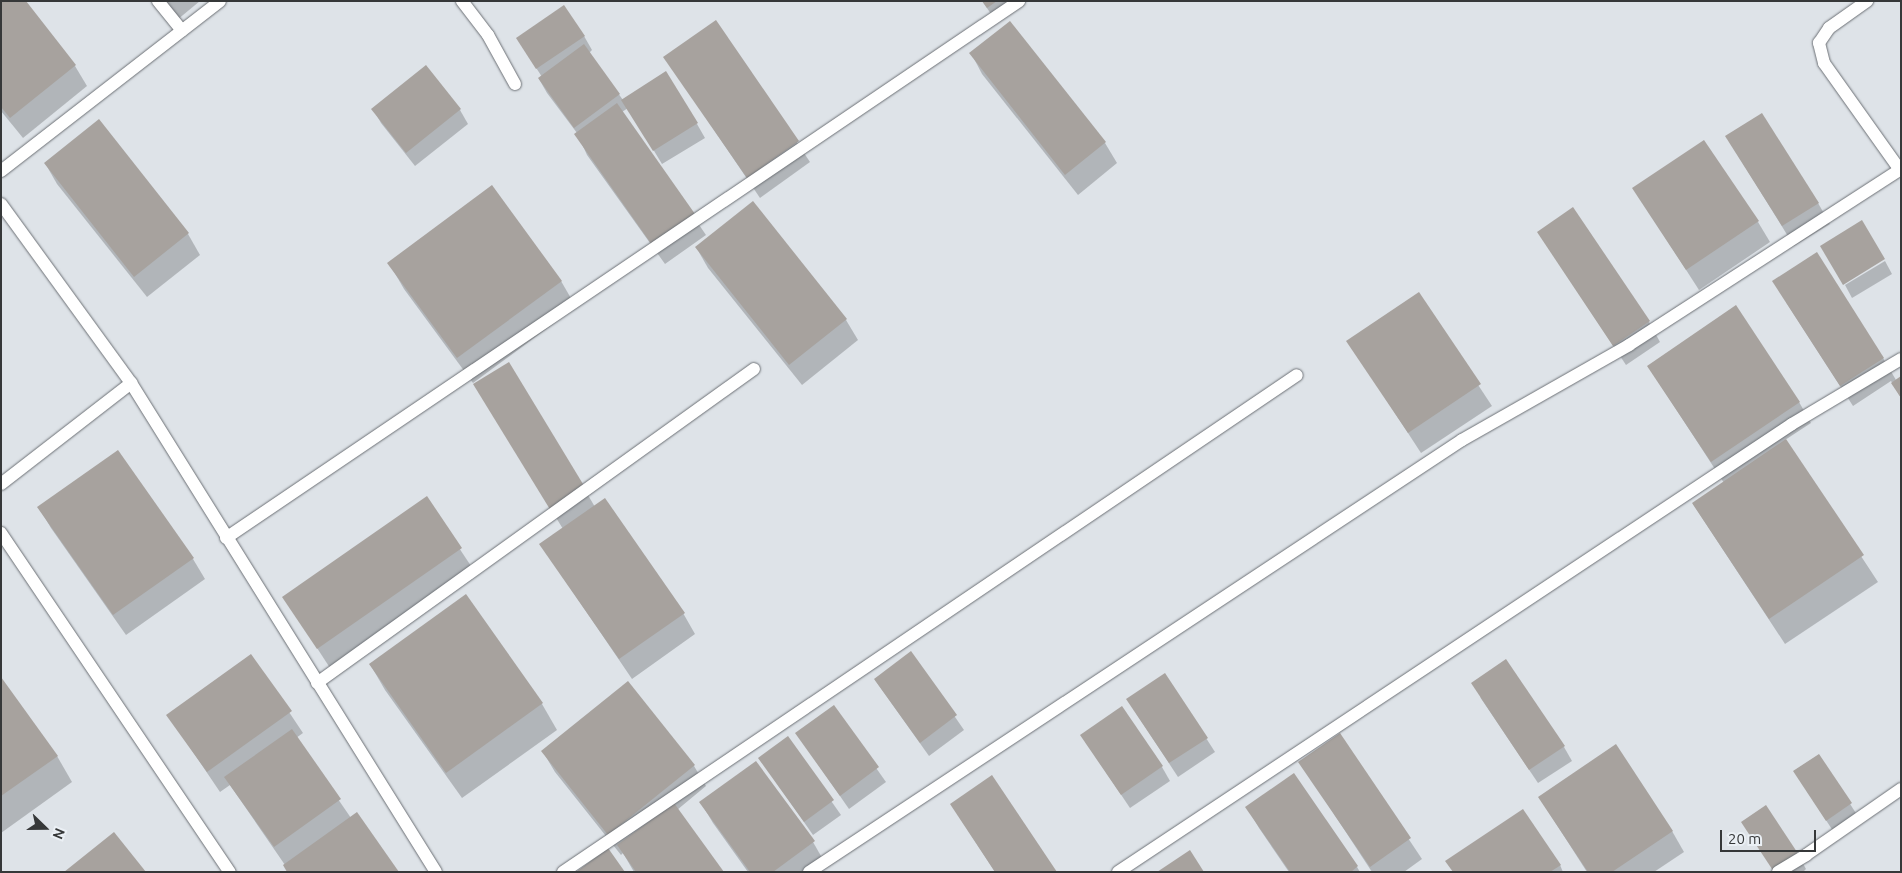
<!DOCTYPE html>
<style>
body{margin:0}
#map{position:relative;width:1902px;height:873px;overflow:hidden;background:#dee3e8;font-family:Ubuntu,sans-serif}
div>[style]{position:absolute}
.shadow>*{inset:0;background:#0003}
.building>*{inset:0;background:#a7a29e}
.roads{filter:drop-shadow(0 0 1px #6c7075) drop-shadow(0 0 1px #6c7075)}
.lane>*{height:12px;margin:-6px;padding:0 6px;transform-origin:6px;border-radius:6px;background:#fff}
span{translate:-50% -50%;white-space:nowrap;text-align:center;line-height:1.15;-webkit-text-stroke:5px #ebf0f5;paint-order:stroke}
.frame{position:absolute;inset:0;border:2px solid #363839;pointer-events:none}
.north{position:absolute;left:20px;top:803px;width:50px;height:50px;-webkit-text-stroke:4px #ebf0f5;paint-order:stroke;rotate:112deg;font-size:14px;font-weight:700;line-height:20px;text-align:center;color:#363839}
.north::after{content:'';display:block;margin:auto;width:18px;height:22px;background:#363839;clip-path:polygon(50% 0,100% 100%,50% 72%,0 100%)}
.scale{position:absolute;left:1720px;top:830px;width:96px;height:22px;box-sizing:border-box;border:2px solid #363839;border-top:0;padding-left:6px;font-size:15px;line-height:18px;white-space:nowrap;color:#363839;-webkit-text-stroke:4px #ebf0f5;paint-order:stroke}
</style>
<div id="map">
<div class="shadow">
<div style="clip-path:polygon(1px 1px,24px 1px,75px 66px,87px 86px,23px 138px,1px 111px)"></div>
<div style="clip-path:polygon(162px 1px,200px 1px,177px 20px)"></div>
<div style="clip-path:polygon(982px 1px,1016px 1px,996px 21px)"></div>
<div style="clip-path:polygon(716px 22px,810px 162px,760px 198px,665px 57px)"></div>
<div style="clip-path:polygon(584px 36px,592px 50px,589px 53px,623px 100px,697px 124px,705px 138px,662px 164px,628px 108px,622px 112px,706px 235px,665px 264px,587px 155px,577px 133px,547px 93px,539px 79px,542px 77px,526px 52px)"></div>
<div style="clip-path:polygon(971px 53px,1105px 143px,1117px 163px,1078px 195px,982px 74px)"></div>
<div style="clip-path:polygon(373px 109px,460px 110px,468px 124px,415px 166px,381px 123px)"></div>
<div style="clip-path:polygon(99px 121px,188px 234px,200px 255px,147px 297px,57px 184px,45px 163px)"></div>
<div style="clip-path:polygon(1726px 136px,1818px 203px,1830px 224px,1794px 246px)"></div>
<div style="clip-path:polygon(1634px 189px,1758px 222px,1770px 242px,1699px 290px)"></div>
<div style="clip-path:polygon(1538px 232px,1649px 322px,1660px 342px,1626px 365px)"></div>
<div style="clip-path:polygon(696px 247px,846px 320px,858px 340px,802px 385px,708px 268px)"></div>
<div style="clip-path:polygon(1885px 261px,1892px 274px,1852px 298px,1845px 285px)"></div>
<div style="clip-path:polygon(389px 263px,561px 281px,576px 307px,473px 383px,404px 289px)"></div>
<div style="clip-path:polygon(1418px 294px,1492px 406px,1421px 453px,1348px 341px)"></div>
<div style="clip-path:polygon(1786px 302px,1883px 358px,1896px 380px,1901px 377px,1901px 398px,1891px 381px,1853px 406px)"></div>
<div style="clip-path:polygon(1648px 366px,1799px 402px,1811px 423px,1785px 440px,1878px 582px,1785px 644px,1693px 504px,1724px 483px)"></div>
<div style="clip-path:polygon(487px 405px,585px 490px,595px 507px,683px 613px,695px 634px,632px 679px,541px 545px,563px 529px)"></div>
<div style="clip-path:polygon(117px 452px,193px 559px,205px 579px,126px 635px,51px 528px,39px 508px)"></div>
<div style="clip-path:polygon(426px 498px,473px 569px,330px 668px,284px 597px)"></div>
<div style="clip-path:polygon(466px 596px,542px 704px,557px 730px,462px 798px,385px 690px,370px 664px)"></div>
<div style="clip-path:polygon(911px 653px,964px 730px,929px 756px,875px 680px)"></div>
<div style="clip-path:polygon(251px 655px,303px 733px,296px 738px,351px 818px,285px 865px,230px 785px,220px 792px,168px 715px)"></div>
<div style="clip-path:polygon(1px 679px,57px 756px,72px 782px,1px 833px)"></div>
<div style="clip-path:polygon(628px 683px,694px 766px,706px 786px,677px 810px,722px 872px,634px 872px,623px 853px,621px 855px,555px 772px,543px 752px)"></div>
<div style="clip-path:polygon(1480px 697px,1564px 747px,1572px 761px,1538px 783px)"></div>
<div style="clip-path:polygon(833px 707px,886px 782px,849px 809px,797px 734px)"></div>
<div style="clip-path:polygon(1136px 713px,1206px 738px,1215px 752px,1178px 777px)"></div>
<div style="clip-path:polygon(1081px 735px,1162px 767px,1170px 781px,1130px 808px)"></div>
<div style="clip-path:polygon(1339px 735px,1422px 859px,1404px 872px,1372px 872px,1300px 762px)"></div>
<div style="clip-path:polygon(787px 738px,841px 815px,813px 835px,760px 759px)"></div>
<div style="clip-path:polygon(1819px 755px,1859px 818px,1835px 834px,1794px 771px)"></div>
<div style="clip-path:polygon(1294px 775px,1357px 867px,1360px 872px,1289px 872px,1259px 828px,1247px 807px)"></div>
<div style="clip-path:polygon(1539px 797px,1672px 831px,1684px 852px,1654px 872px,1587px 872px)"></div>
<div style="clip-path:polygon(701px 803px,813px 842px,825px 863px,813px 872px,748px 872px,713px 823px)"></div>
<div style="clip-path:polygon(951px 804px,1055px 872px,995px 872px)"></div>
<div style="clip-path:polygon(1798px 855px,1806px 869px,1803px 872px,1774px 872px)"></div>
<div style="clip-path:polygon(1560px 865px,1563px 872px,1453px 872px)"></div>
</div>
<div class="building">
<div style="clip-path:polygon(1px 1px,26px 1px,76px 65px,10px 118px,1px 107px)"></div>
<div style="clip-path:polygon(982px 1px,997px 1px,987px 8px)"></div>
<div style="clip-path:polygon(564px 5px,585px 36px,536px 69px,516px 38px)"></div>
<div style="clip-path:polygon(716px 20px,799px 141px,747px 178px,663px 57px)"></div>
<div style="clip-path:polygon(1010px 21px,1106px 142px,1065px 175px,969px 53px)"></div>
<div style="clip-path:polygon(584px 44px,620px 94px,574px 128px,538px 78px)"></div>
<div style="clip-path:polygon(426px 65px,461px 109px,406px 153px,371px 109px)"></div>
<div style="clip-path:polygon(666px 71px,698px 123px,653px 151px,621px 100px)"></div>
<div style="clip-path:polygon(617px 103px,695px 214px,652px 245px,574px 134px)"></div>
<div style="clip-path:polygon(1762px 113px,1819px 203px,1782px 226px,1725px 136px)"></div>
<div style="clip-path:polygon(99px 119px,189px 233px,134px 277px,44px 163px)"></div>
<div style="clip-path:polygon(1704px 140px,1759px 221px,1686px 270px,1632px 188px)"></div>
<div style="clip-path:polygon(492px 185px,562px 281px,457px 358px,387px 263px)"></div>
<div style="clip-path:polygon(753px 201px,847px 319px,789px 365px,695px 247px)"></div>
<div style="clip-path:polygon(1573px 207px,1650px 321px,1613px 346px,1537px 232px)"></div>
<div style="clip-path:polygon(1862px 220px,1885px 259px,1843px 285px,1820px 246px)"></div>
<div style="clip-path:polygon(1817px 252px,1884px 358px,1840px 386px,1772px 281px)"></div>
<div style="clip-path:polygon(1419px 292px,1481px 384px,1408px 433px,1346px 341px)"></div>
<div style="clip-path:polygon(1736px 305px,1800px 402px,1711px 462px,1647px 366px)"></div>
<div style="clip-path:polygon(509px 362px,586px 489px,551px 511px,473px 384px)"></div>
<div style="clip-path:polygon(1901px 376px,1901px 398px,1891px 383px)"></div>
<div style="clip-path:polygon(1786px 439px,1864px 555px,1769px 619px,1692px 503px)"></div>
<div style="clip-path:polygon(118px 450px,194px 558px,113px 615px,37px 507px)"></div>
<div style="clip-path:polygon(427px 496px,462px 548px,317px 649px,282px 597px)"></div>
<div style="clip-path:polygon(605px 498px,685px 613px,619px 659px,539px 544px)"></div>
<div style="clip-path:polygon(466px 594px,543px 703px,446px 773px,369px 664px)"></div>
<div style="clip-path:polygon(911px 651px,957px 715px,920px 743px,874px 679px)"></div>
<div style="clip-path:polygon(251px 654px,292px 711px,207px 772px,166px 715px)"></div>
<div style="clip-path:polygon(1506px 659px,1565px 746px,1529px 770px,1471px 683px)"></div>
<div style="clip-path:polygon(1165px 673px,1208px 738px,1169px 763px,1126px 699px)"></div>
<div style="clip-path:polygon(1px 677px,58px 756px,1px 796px)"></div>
<div style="clip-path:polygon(628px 681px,695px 765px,608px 835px,541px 751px)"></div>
<div style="clip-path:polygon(834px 705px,879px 767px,840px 796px,795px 733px)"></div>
<div style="clip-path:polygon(1122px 706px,1163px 766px,1121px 795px,1080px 735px)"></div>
<div style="clip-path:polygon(292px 729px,341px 799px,274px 847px,224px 777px)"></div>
<div style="clip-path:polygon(1340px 733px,1411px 838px,1370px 867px,1298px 762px)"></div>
<div style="clip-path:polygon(788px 736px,834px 800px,804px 822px,758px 758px)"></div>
<div style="clip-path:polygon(1616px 744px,1673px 831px,1612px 872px,1588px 872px,1538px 797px)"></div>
<div style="clip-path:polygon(1819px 754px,1852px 803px,1826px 821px,1793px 771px)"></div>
<div style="clip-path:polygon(756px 761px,815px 841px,773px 872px,750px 872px,699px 802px)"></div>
<div style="clip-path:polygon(1294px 773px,1358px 866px,1351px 872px,1290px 872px,1245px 807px)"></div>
<div style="clip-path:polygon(992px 775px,1057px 872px,995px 872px,950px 804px)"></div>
<div style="clip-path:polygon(674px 803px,724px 872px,636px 872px,617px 845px)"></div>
<div style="clip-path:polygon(1766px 805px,1799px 855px,1774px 872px,1741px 822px)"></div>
<div style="clip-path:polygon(1523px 809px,1561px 865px,1550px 872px,1453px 872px,1445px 861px)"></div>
<div style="clip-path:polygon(357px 812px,399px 872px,287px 872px,283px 865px)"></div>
<div style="clip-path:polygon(114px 832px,146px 872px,64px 872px)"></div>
<div style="clip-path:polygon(608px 848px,625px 872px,576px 872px)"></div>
<div style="clip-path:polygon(1190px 850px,1204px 872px,1157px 872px)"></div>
</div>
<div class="roads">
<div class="lane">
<div style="left:158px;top:1px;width:38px;rotate:51deg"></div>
<div style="left:462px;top:1px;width:43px;rotate:52.6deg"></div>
<div style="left:488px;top:35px;width:56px;rotate:61.1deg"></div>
<div style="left:1px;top:171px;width:277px;rotate:-37.8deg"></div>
<div style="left:1px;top:204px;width:221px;rotate:54deg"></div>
<div style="left:131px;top:383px;width:576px;rotate:58.05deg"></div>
<div style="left:1px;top:484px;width:165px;rotate:-37.8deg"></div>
<div style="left:1px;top:533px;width:409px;rotate:56deg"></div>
<div style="left:226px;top:538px;width:958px;rotate:-34.1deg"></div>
<div style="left:317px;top:683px;width:538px;rotate:-35.7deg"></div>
<div style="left:563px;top:872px;width:886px;rotate:-34.1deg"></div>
<div style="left:809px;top:872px;width:783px;rotate:-33.49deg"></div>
<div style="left:1462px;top:440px;width:192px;rotate:-29.6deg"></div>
<div style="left:1629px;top:345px;width:323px;rotate:-32.9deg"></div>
<div style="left:1900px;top:170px;width:131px;rotate:-125.4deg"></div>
<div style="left:1824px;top:63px;width:21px;rotate:-104deg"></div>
<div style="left:1819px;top:43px;width:18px;rotate:-56deg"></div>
<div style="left:1829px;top:28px;width:47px;rotate:-35.4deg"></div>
<div style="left:1118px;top:872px;width:809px;rotate:-33.61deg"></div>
<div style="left:1792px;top:424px;width:127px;rotate:-30.8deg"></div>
<div style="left:1778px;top:872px;width:33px;rotate:-31deg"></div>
<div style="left:1806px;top:855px;width:116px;rotate:-34.8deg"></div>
</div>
</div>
<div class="frame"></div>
<div class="north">N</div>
<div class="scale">20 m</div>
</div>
